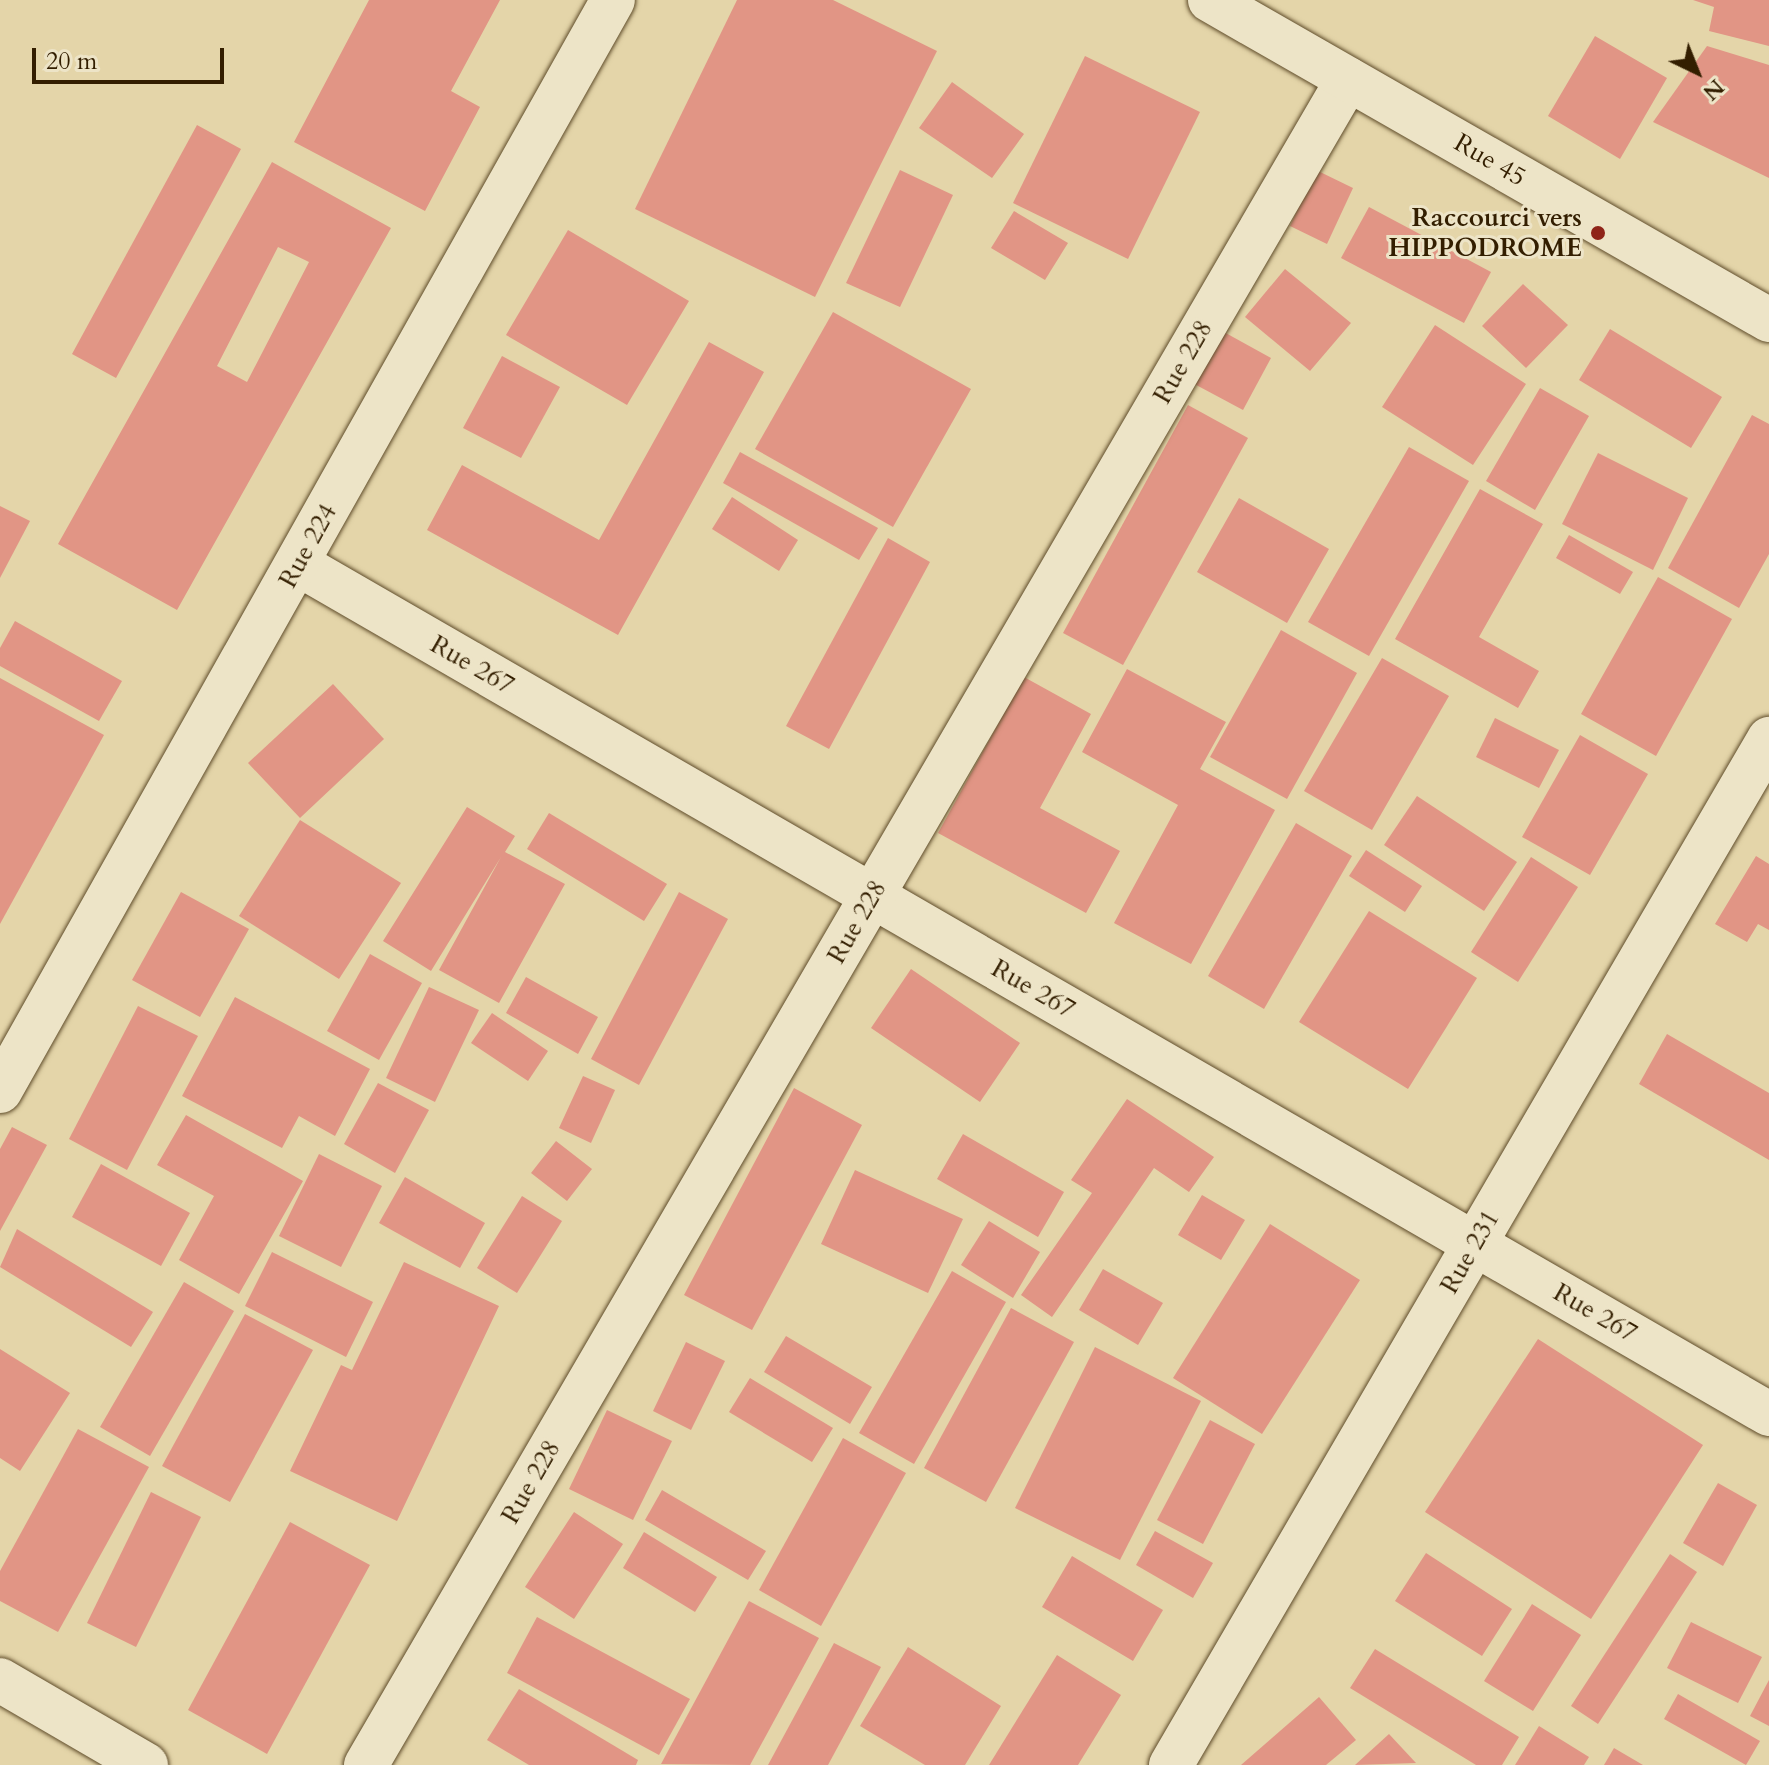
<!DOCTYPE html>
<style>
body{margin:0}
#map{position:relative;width:1769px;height:1765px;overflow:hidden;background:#e4d5a9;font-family:Cardo,serif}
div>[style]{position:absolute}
.building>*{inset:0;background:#e19585}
.roads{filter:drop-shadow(0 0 2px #5f4c2a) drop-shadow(0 0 2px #5f4c2a)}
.street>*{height:44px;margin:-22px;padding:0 22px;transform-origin:22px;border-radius:22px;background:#ede4c7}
.secondary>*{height:44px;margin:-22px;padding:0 22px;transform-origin:22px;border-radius:22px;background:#ede4c7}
.dots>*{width:22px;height:22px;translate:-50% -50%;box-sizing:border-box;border:4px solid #ede4c7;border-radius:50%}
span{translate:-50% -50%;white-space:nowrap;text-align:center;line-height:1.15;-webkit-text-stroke:6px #ede4c7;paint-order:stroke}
.street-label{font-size:26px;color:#331e00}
.poi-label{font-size:26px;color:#331e00;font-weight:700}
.right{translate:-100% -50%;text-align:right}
.north{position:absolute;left:1657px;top:32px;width:80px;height:80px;-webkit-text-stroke:6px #ede4c7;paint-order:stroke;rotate:137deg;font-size:22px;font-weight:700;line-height:32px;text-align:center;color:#331e00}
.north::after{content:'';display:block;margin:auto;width:28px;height:36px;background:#331e00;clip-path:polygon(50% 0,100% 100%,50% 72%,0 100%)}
.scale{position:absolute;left:32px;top:48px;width:192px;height:36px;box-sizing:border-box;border:4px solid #331e00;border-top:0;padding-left:10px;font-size:24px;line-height:28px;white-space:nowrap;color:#331e00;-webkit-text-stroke:6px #ede4c7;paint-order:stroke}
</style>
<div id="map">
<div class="building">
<div style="clip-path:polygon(369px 0,500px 0,451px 91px,480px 107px,425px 211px,294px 142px)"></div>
<div style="clip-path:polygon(737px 0,833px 0,937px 51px,815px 297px,635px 209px)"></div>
<div style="clip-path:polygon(1693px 0,1769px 0,1769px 46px,1709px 31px,1714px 7px)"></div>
<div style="clip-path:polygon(1595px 36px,1667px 78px,1620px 159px,1548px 116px)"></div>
<div style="clip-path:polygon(1707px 46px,1769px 65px,1769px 178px,1653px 122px)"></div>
<div style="clip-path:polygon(1085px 56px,1200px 112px,1128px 259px,1013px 203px)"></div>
<div style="clip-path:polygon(952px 82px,1024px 134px,992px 178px,919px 128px)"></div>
<div style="clip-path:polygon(197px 125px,241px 149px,116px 378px,72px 354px)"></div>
<div style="clip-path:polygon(evenodd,272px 162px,391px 228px,177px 610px,58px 544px,272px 162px,278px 247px,309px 262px,247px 382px,217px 366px,278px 247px)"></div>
<div style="clip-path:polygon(900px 170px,953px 195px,900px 307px,846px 283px)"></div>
<div style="clip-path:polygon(1316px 170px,1353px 188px,1327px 244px,1290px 226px)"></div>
<div style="clip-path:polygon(1369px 207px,1491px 272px,1464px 323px,1341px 258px)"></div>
<div style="clip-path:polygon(1014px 211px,1068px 243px,1045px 280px,991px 248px)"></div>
<div style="clip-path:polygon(568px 230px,689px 301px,627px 405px,506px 335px)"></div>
<div style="clip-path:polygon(1285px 269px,1351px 323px,1310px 371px,1245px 317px)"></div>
<div style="clip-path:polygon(1523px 284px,1568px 325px,1526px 368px,1482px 326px)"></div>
<div style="clip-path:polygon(833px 312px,971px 389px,893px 527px,755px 449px)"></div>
<div style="clip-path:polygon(1435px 325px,1526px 384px,1473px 465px,1382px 407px)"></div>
<div style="clip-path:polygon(1213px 326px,1271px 358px,1243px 410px,1185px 379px)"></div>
<div style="clip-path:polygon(1610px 329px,1722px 397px,1691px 448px,1579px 380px)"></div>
<div style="clip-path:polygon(709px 342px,764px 372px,618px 635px,427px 530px,462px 465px,599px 540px)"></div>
<div style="clip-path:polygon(502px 356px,560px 387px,521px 458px,463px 428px)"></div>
<div style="clip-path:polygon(1540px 388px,1589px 416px,1535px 510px,1486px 481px)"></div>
<div style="clip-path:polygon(1188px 405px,1248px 438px,1123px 665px,1063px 633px)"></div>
<div style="clip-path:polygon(1752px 415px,1769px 424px,1769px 554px,1739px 608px,1668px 568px)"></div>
<div style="clip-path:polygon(1409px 447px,1469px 481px,1369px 656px,1308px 622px)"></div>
<div style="clip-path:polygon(740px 452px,878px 528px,859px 560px,723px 483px)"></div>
<div style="clip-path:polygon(1598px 453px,1688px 498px,1653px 570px,1562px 524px)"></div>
<div style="clip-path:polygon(1480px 489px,1543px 524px,1479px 637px,1539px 671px,1518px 708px,1395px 639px)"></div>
<div style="clip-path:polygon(732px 497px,798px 540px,779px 571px,712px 529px)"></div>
<div style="clip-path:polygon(1239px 498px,1329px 549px,1287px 623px,1197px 572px)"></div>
<div style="clip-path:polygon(0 506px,30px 521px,0 578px)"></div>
<div style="clip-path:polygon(1569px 535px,1633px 572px,1620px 594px,1556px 558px)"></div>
<div style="clip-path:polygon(888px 538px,930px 562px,829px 749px,786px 726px)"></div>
<div style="clip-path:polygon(1658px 577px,1732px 619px,1656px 756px,1581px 714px)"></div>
<div style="clip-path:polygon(15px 621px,122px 681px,99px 721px,0 666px,0 648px)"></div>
<div style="clip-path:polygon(1281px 630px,1357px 673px,1287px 799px,1210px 757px)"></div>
<div style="clip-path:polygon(1382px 658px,1449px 696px,1372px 830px,1304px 791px)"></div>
<div style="clip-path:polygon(1127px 669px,1226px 722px,1200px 769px,1275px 810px,1191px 964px,1114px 923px,1178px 805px,1082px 752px)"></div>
<div style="clip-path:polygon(1024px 677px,1091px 714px,1040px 808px,1120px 851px,1086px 913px,938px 833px)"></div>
<div style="clip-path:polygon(0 678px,104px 735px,0 924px)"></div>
<div style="clip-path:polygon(333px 684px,384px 739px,300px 818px,248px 763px)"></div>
<div style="clip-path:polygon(1495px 718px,1559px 750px,1539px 788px,1476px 757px)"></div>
<div style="clip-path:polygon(1580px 735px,1648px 774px,1590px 875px,1522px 837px)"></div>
<div style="clip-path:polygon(1417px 796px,1517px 862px,1484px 911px,1384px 845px)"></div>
<div style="clip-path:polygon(467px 807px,515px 836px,505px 852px,565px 884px,499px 1003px,439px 970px,501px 857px,431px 971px,383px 941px)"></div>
<div style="clip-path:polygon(549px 813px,667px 884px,644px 921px,527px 849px)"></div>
<div style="clip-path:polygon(300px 820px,401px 883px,339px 979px,239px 916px)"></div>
<div style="clip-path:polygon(1296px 823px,1352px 856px,1264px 1009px,1208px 976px)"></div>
<div style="clip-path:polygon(1366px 850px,1422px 886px,1405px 912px,1349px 876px)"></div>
<div style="clip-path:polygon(1756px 856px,1769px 864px,1769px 930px,1758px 924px,1747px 942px,1715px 924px)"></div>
<div style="clip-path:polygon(1531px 857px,1578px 887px,1518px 982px,1471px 952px)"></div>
<div style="clip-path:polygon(181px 892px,249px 929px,200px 1017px,132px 980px)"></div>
<div style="clip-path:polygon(679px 892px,728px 919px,639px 1085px,591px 1059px)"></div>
<div style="clip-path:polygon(1369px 911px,1477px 978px,1408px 1089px,1299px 1022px)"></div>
<div style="clip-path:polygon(370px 954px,422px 983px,379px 1060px,327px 1031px)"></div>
<div style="clip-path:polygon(911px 969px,1020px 1043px,980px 1102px,871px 1028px)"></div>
<div style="clip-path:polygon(526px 977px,598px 1017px,578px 1054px,506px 1013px)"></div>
<div style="clip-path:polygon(429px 987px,479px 1010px,435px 1102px,386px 1078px)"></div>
<div style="clip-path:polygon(235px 997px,370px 1069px,335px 1136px,299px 1116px,282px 1148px,182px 1096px)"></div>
<div style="clip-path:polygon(138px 1006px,198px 1036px,127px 1170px,69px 1139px)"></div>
<div style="clip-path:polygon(492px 1013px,548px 1051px,528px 1081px,471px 1043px)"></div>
<div style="clip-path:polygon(1667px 1034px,1769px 1093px,1769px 1160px,1639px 1084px)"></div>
<div style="clip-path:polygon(583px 1076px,615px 1090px,591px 1143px,559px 1128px)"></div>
<div style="clip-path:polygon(378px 1083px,429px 1110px,395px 1173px,344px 1144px)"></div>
<div style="clip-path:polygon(794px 1088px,862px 1125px,752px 1330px,684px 1295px)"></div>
<div style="clip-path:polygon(1127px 1099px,1214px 1157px,1189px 1192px,1154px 1168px,1052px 1317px,1021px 1295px,1092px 1193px,1071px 1180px)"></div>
<div style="clip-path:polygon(186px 1115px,303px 1181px,239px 1294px,179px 1260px,214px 1196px,157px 1165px)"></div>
<div style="clip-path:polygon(12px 1127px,47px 1145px,0 1231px,0 1149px)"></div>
<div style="clip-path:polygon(963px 1134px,1064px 1192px,1038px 1237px,937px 1179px)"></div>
<div style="clip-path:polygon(556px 1141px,592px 1169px,567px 1201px,531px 1173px)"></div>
<div style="clip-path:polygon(319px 1154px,382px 1186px,341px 1267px,279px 1236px)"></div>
<div style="clip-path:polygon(101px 1164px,190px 1213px,161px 1266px,72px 1217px)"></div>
<div style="clip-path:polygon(855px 1170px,963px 1219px,928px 1293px,821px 1244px)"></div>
<div style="clip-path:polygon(405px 1177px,485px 1223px,460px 1268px,379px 1223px)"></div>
<div style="clip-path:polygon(1202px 1195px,1245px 1220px,1221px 1260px,1178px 1235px)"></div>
<div style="clip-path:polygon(522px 1196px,562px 1221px,517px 1293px,477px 1268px)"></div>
<div style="clip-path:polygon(989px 1221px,1040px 1252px,1013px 1298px,961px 1265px)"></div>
<div style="clip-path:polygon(1270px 1224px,1360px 1280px,1262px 1434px,1173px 1378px)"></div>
<div style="clip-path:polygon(17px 1229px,153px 1312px,131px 1347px,0 1267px)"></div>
<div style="clip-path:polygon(272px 1252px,373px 1302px,346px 1357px,245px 1306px)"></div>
<div style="clip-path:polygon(404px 1262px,499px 1306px,397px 1521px,290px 1471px,341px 1365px,352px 1370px)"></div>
<div style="clip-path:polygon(1103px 1269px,1163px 1303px,1138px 1345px,1079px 1310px)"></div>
<div style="clip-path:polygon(952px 1271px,1006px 1302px,914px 1464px,859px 1433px)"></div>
<div style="clip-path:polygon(184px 1282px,234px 1311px,150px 1456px,100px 1427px)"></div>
<div style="clip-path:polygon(1011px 1308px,1074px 1342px,986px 1502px,924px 1468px)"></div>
<div style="clip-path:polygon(245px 1314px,313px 1350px,230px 1502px,162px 1466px)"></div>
<div style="clip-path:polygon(786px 1336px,872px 1387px,850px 1424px,764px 1372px)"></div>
<div style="clip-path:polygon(1538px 1339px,1703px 1445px,1591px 1619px,1425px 1512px)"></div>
<div style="clip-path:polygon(686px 1342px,725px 1361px,691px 1430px,653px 1411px)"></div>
<div style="clip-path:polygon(1095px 1347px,1201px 1401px,1120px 1560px,1015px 1508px)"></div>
<div style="clip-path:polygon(0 1349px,70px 1393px,20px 1471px,0 1458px)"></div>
<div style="clip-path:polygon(750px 1378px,833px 1428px,812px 1462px,729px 1412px)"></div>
<div style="clip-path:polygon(607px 1410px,672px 1441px,633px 1520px,569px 1489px)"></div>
<div style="clip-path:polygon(1210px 1420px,1255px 1444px,1203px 1544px,1157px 1520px)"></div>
<div style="clip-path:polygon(78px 1429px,149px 1467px,58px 1632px,0 1601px,0 1571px)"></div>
<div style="clip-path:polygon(843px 1438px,906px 1473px,821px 1626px,759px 1590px)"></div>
<div style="clip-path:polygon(1718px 1483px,1757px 1505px,1723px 1566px,1683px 1543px)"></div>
<div style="clip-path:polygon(662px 1490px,766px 1551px,748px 1580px,645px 1520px)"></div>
<div style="clip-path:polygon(151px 1492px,201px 1517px,136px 1647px,87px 1623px)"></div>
<div style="clip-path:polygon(574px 1512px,623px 1544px,574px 1619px,525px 1587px)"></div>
<div style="clip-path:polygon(290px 1522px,370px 1565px,267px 1754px,188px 1710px)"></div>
<div style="clip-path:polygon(1155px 1531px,1213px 1563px,1193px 1598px,1136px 1565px)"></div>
<div style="clip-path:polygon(644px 1532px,717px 1577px,695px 1612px,623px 1568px)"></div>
<div style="clip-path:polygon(1426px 1553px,1512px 1609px,1482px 1656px,1395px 1601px)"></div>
<div style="clip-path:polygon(1670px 1554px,1697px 1572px,1598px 1724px,1571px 1706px)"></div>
<div style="clip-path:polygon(1072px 1556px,1163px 1610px,1133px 1661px,1042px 1607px)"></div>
<div style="clip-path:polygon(749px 1601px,819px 1638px,750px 1765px,661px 1764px)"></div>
<div style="clip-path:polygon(1532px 1604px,1581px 1635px,1533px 1711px,1484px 1681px)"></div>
<div style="clip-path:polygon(537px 1617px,690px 1699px,659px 1755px,507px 1673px)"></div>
<div style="clip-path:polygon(1691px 1622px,1762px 1657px,1738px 1703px,1667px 1668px)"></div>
<div style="clip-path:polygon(834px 1643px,881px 1667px,828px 1765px,768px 1765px)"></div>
<div style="clip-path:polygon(908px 1647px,1001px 1706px,965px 1765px,925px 1765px,860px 1726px)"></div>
<div style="clip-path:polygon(1375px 1649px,1519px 1737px,1502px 1765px,1476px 1765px,1350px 1688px)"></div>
<div style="clip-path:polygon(1057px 1655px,1121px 1695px,1078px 1765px,989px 1765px)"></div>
<div style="clip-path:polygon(1769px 1680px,1769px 1726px,1750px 1716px)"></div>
<div style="clip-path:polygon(519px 1689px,638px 1760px,636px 1765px,529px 1765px,487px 1740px)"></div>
<div style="clip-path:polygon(1678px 1694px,1760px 1741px,1746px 1765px,1664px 1719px)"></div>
<div style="clip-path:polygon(1319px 1697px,1356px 1740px,1326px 1765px,1241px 1765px)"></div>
<div style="clip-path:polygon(1539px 1726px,1589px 1757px,1584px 1765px,1515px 1765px)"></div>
<div style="clip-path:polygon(1389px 1734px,1416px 1763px,1355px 1765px)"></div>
<div style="clip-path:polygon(1614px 1748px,1643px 1765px,1604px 1765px)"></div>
</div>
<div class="roads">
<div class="street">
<div style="left:298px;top:564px;width:1699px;rotate:30.02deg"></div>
<div style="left:0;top:1680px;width:169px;rotate:30.2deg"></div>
<div style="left:366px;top:1765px;width:1951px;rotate:-59.78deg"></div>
<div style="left:1171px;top:1765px;width:1188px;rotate:-59.76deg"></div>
</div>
<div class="secondary">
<div style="left:1210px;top:0;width:644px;rotate:29.79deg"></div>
<div style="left:0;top:1091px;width:1251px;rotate:-60.67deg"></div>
</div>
</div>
<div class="dots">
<div style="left:1598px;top:233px;background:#8f2418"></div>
</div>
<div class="street-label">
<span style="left:1490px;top:160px;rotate:30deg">Rue 45</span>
<span style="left:1183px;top:362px;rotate:-60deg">Rue 228</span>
<span style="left:308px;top:546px;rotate:-61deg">Rue 224</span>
<span style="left:472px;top:665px;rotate:30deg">Rue 267</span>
<span style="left:857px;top:922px;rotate:-60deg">Rue 228</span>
<span style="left:1033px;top:989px;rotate:30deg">Rue 267</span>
<span style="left:1470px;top:1252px;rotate:-60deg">Rue 231</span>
<span style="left:1595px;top:1313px;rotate:30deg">Rue 267</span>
<span style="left:531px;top:1482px;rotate:-60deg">Rue 228</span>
</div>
<div class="poi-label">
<span class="right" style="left:1582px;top:233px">Raccourci vers<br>HIPPODROME</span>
</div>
<div class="north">N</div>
<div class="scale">20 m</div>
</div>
